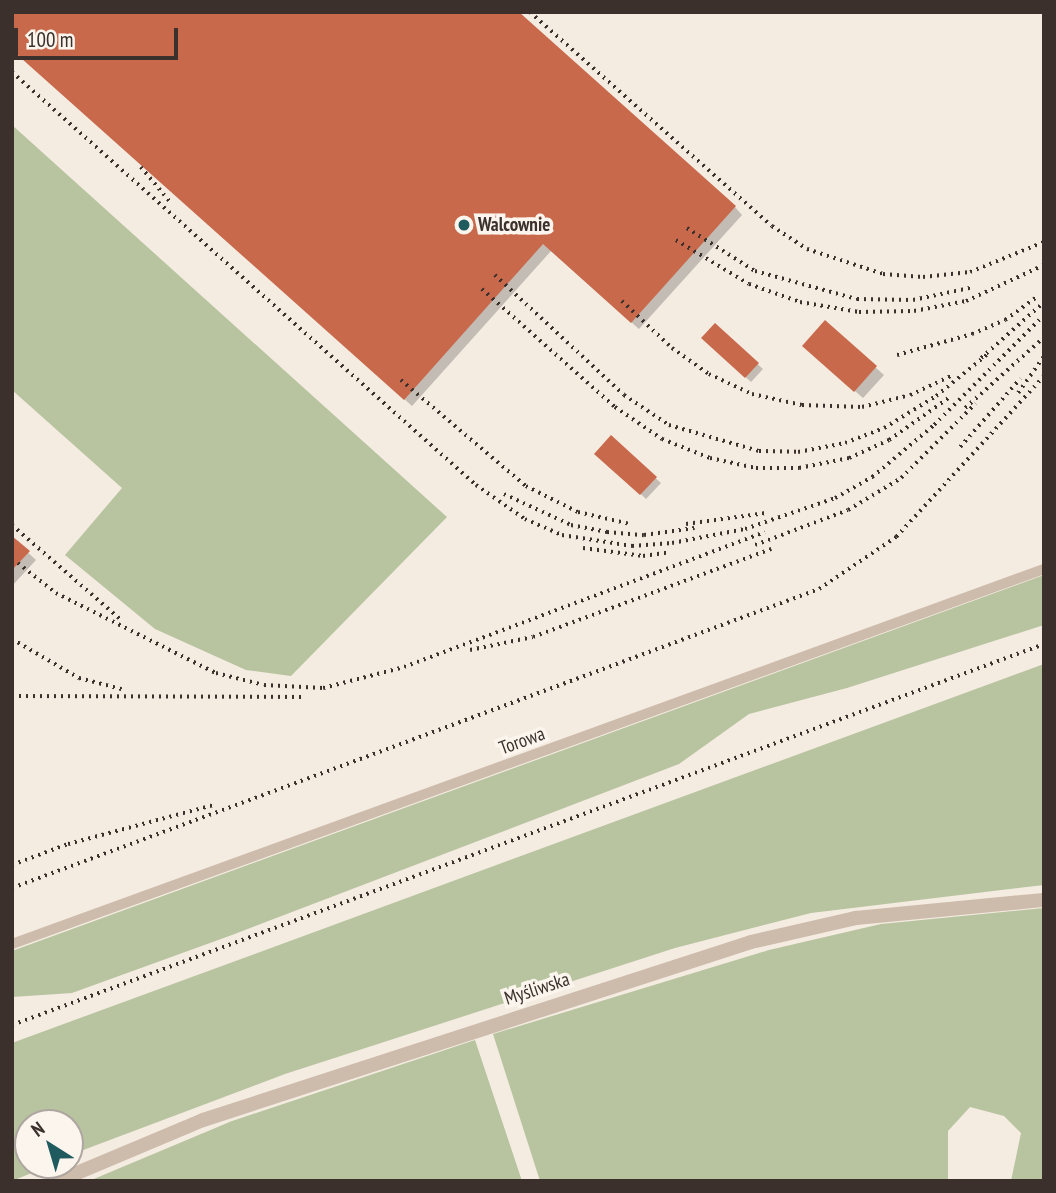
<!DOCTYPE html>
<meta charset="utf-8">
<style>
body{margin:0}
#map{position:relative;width:1056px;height:1193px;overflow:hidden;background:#f4ebe1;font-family:"PT Sans Narrow",sans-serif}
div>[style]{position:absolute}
.green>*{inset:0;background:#b8c4a0}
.shadow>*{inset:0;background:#0003}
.building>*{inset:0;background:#c8694b}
.minor>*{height:10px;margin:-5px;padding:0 5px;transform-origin:5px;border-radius:5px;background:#cdbbac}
.tertiary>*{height:14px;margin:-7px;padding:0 7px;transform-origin:7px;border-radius:7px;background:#cdbbac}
.rail>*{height:3.5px;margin-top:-1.75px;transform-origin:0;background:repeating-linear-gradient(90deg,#3b302b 0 2px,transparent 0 7px)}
.dots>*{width:19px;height:19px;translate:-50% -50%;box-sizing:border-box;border:4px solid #fbf5ee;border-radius:50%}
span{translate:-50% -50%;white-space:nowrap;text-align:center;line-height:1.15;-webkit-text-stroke:7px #fbf5ee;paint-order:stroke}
.poi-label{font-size:19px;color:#3b302b;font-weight:700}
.left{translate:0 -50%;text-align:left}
.street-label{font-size:19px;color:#3b302b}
.frame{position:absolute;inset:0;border:14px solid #3b302b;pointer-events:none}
.north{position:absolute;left:14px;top:1109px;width:70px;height:70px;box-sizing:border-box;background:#fbf5ee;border:2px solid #aea6a0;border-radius:50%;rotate:323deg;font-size:19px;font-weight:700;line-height:28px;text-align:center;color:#3b302b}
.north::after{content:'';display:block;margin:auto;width:24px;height:32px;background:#1f5a5e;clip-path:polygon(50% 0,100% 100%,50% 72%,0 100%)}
.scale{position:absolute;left:14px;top:28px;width:164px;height:32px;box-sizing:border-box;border:4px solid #3b302b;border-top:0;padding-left:9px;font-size:21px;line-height:24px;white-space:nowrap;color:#3b302b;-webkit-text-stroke:5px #fbf5ee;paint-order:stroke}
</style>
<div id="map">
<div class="green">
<div style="clip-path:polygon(12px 125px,447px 517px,291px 676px,246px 670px,155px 629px,65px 555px,122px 488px,12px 390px)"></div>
<div style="clip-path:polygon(1044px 575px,1044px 625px,847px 688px,749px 714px,679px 764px,232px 935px,72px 993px,12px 997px,12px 951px)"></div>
<div style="clip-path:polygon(1044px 664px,1044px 885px,811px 913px,675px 948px,285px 1074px,70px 1155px,70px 1123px,28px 1123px,28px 1165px,51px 1165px,12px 1181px,12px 1043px)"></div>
<div style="clip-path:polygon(1044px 908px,1044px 1181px,1011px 1181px,1021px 1133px,1004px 1116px,970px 1107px,948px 1131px,948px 1181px,540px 1181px,493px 1034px,769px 950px,881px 924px)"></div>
<div style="clip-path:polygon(475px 1040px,522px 1181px,89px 1181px,232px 1121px)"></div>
</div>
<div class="shadow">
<div style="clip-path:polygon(12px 48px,735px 207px,742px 215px,639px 329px,551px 251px,412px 406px)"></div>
<div style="clip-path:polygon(825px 323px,884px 375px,863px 398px,812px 354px)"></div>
<div style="clip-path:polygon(715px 326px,763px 369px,751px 382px,703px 338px)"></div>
<div style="clip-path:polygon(611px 438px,661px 483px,646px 499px,597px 453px)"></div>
<div style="clip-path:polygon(12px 538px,36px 560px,12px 586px)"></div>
</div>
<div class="building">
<div style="clip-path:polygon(12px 12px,519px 12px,736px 206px,631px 323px,543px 244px,404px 400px,12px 50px)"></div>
<div style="clip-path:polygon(825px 320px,877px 366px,854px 392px,802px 346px)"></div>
<div style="clip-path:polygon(715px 323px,759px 363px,745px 378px,701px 338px)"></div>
<div style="clip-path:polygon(611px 435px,657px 477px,640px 495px,594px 454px)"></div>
<div style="clip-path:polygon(12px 536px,30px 551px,12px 570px)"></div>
</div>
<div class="minor">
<div style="left:12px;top:944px;width:1098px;rotate:-19.97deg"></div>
</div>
<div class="tertiary">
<div style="left:58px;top:1181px;width:157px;rotate:-22.8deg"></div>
<div style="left:203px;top:1120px;width:576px;rotate:-17.99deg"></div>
<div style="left:751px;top:942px;width:108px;rotate:-12.9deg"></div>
<div style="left:856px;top:918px;width:189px;rotate:-5.5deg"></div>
</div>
<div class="rail">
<div style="left:530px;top:12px;width:323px;rotate:41.5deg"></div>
<div style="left:772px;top:226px;width:42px;rotate:33.3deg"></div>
<div style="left:807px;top:249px;width:80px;rotate:18.2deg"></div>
<div style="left:883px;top:274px;width:40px;rotate:4.3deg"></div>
<div style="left:923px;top:277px;width:47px;rotate:-6.1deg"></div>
<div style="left:970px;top:272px;width:80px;rotate:-22.1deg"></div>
<div style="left:12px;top:72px;width:621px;rotate:41.67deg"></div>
<div style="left:476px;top:485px;width:60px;rotate:34.8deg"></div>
<div style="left:525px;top:519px;width:40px;rotate:23.4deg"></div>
<div style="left:562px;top:535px;width:71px;rotate:8.9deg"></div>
<div style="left:632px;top:546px;width:40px;rotate:-4.3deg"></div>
<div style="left:672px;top:543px;width:74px;rotate:-10.9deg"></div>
<div style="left:745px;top:529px;width:95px;rotate:-19deg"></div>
<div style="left:835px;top:498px;width:43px;rotate:-29.6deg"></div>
<div style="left:872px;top:477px;width:81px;rotate:-40deg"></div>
<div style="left:934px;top:425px;width:156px;rotate:-45deg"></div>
<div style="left:141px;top:167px;width:48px;rotate:50deg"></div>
<div style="left:687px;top:228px;width:80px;rotate:32.3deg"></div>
<div style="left:755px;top:271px;width:106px;rotate:15.4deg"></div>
<div style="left:857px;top:299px;width:56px;rotate:1deg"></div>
<div style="left:913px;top:300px;width:62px;rotate:-12deg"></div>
<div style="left:676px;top:240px;width:85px;rotate:31.1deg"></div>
<div style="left:749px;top:284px;width:54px;rotate:19.4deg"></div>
<div style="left:800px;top:302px;width:60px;rotate:9.6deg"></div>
<div style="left:859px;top:312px;width:55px;rotate:-1deg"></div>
<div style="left:914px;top:311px;width:53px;rotate:-10.9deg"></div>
<div style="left:966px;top:301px;width:86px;rotate:-24.8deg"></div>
<div style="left:495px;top:275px;width:176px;rotate:42.9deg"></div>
<div style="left:624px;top:395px;width:54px;rotate:33.7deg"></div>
<div style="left:669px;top:425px;width:94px;rotate:16.1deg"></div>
<div style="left:759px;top:451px;width:39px;rotate:1deg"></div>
<div style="left:798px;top:452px;width:48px;rotate:-10.8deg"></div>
<div style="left:845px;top:443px;width:42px;rotate:-21deg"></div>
<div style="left:884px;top:428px;width:61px;rotate:-31.6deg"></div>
<div style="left:936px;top:396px;width:68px;rotate:-39.1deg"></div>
<div style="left:482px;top:289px;width:178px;rotate:41.6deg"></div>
<div style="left:615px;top:407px;width:57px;rotate:34.2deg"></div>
<div style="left:662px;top:439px;width:52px;rotate:21.6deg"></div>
<div style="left:710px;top:458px;width:47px;rotate:12.3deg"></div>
<div style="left:756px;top:468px;width:43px"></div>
<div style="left:799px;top:468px;width:51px;rotate:-11.3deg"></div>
<div style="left:849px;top:458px;width:44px;rotate:-24.2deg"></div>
<div style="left:889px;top:440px;width:75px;rotate:-35.2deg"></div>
<div style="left:622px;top:301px;width:69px;rotate:43.2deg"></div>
<div style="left:672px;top:348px;width:45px;rotate:35.1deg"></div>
<div style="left:709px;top:374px;width:47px;rotate:24.9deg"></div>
<div style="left:752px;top:394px;width:51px;rotate:12.4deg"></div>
<div style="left:802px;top:405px;width:60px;rotate:1.9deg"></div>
<div style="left:862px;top:407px;width:49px;rotate:-14deg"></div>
<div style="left:910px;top:395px;width:45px;rotate:-24.9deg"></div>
<div style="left:897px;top:355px;width:78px;rotate:-15.6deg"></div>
<div style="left:972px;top:334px;width:36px;rotate:-23deg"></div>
<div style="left:1005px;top:320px;width:41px;rotate:-36deg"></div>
<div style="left:981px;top:358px;width:84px;rotate:-41.6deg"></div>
<div style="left:401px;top:380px;width:164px;rotate:40.3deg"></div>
<div style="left:526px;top:486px;width:58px;rotate:26.6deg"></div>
<div style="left:578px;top:512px;width:53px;rotate:13deg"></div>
<div style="left:1018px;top:393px;width:45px;rotate:-54.9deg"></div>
<div style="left:965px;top:408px;width:106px;rotate:-41.9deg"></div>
<div style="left:960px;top:447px;width:91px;rotate:-48.6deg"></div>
<div style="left:504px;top:494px;width:74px;rotate:24.8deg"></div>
<div style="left:571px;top:525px;width:37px;rotate:11deg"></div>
<div style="left:607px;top:532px;width:37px;rotate:5deg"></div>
<div style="left:644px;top:535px;width:51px;rotate:-7.8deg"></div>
<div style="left:686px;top:524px;width:80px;rotate:-7.9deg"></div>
<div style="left:12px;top:525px;width:143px;rotate:41deg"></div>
<div style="left:755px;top:545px;width:99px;rotate:-20.6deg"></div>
<div style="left:848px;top:510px;width:62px;rotate:-31.1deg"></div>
<div style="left:901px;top:478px;width:105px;rotate:-45deg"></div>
<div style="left:583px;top:548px;width:61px;rotate:7.6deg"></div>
<div style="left:643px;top:556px;width:27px;rotate:-8deg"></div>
<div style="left:18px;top:563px;width:48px;rotate:38.3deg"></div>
<div style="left:56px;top:593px;width:179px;rotate:26.6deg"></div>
<div style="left:216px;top:673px;width:49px;rotate:14deg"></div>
<div style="left:264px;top:685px;width:59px;rotate:2.9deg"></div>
<div style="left:323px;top:688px;width:84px;rotate:-14.5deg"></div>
<div style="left:404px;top:667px;width:385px;rotate:-20.5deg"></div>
<div style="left:12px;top:639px;width:78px;rotate:30.2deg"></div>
<div style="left:79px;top:678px;width:48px;rotate:14.6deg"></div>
<div style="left:470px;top:650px;width:64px;rotate:-11.7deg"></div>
<div style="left:533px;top:637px;width:254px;rotate:-20.3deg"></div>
<div style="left:12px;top:696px;width:293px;rotate:0.2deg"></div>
<div style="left:12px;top:865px;width:60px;rotate:-20.6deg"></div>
<div style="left:68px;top:844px;width:151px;rotate:-15deg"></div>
<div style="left:12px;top:888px;width:861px;rotate:-20.33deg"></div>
<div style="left:819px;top:589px;width:93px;rotate:-34deg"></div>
<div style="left:896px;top:537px;width:219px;rotate:-47.4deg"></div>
<div style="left:12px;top:1025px;width:1100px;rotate:-20.26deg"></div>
</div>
<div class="dots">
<div style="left:464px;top:225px;background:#1f5a5e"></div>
</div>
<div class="poi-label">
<span class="left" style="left:478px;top:225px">Walcownie</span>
</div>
<div class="street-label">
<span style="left:522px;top:741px;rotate:-20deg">Torowa</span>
<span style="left:537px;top:989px;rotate:-18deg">Myśliwska</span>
</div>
<div class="frame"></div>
<div class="north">N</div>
<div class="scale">100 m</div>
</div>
